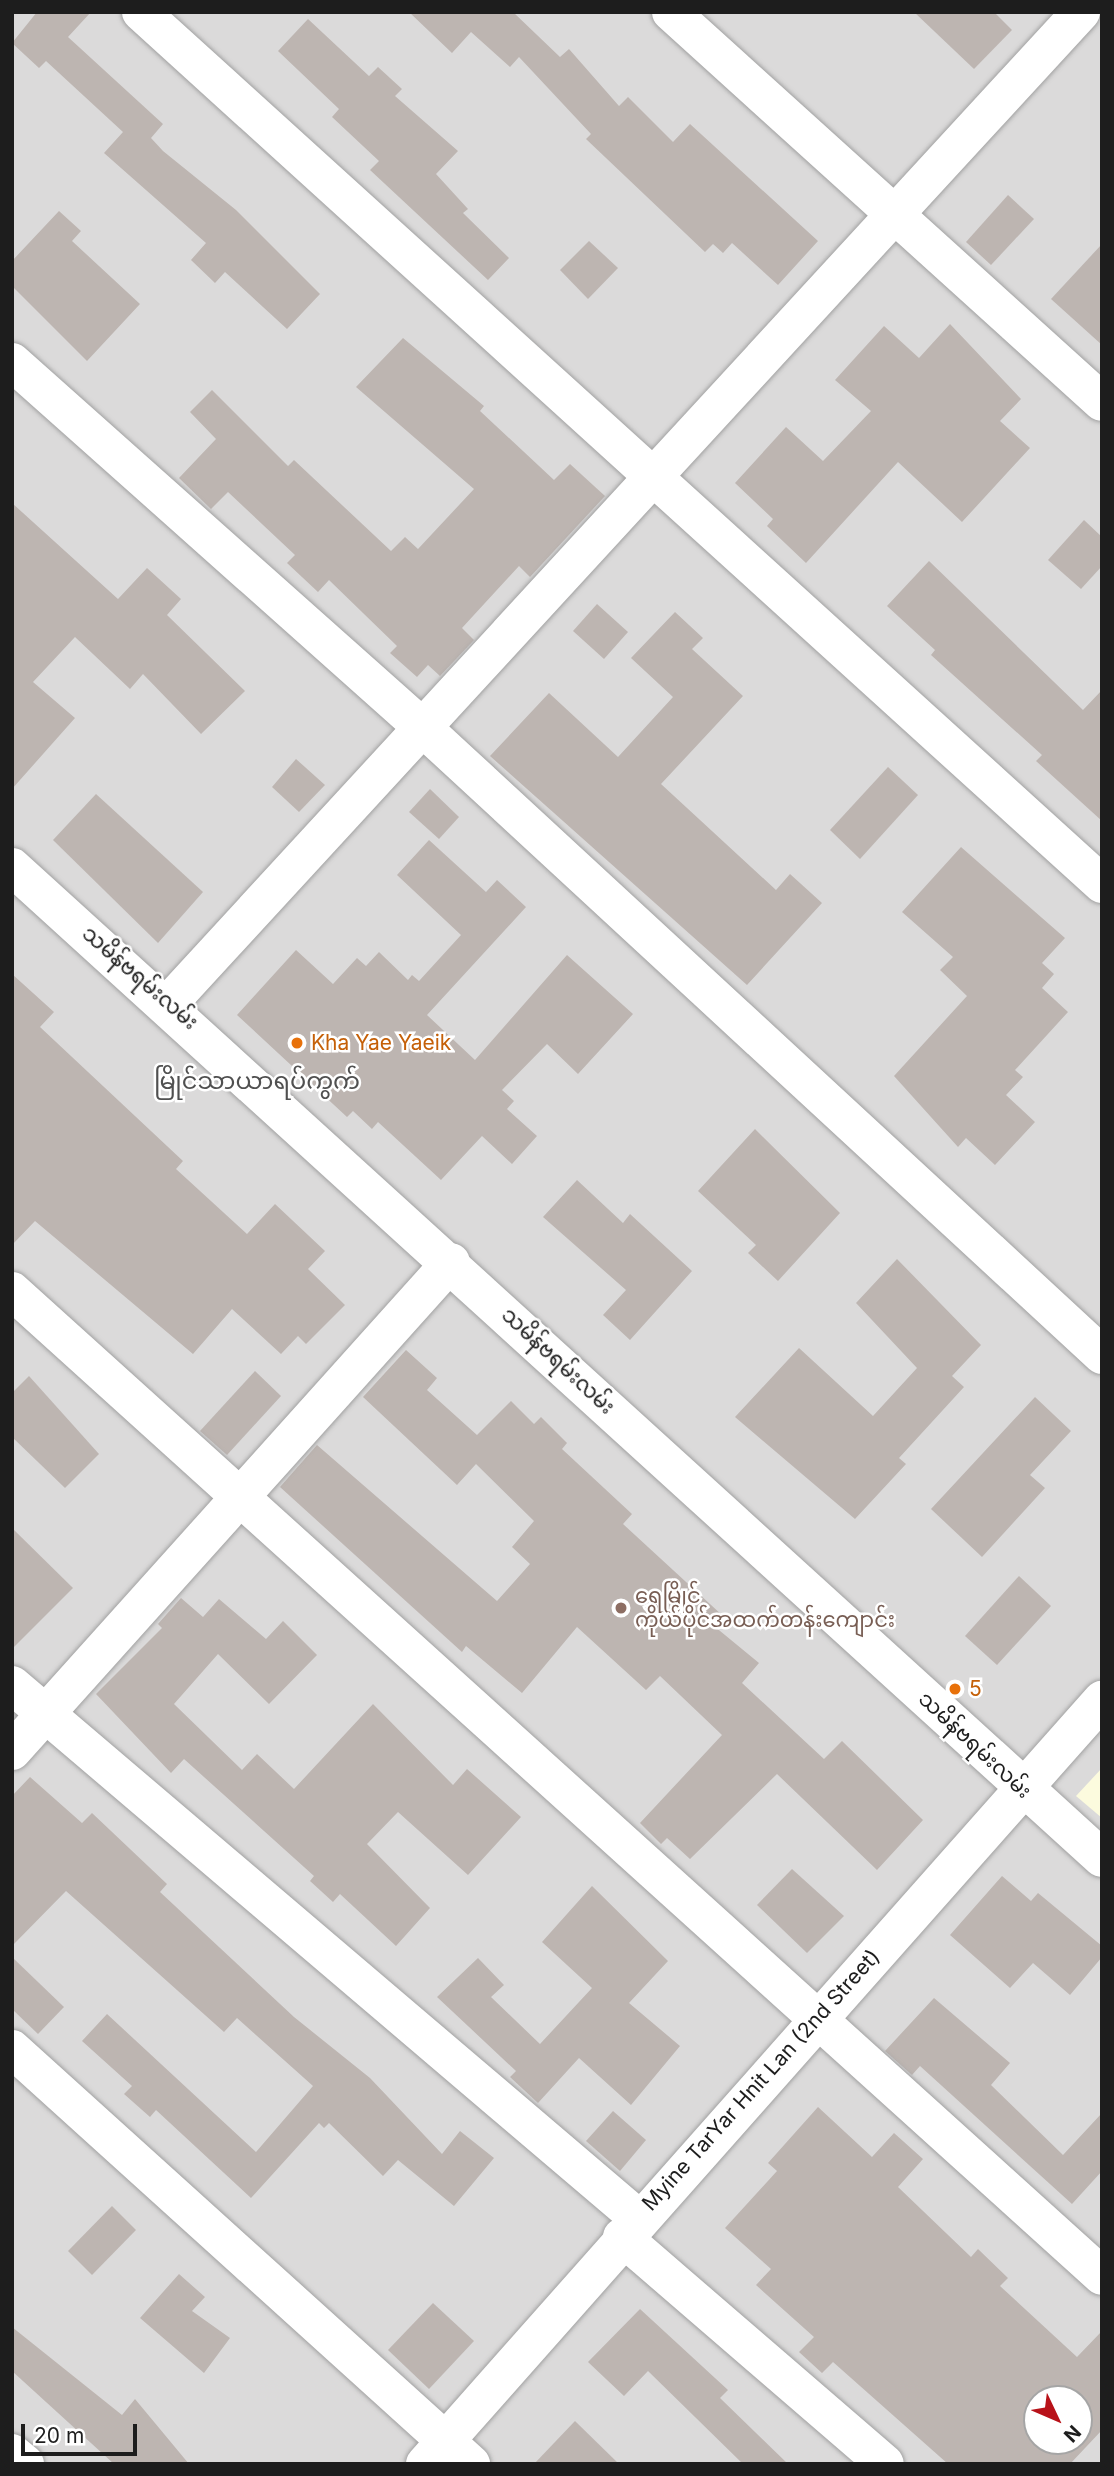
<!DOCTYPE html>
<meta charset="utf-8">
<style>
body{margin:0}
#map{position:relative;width:1114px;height:2476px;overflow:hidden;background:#edeae4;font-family:Inter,"Noto Sans Myanmar",sans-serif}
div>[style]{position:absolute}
.residential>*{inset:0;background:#dbdada}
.education>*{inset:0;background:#fcfbde}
.building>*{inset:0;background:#bdb5b1}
.roads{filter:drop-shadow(0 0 2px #a1a1a1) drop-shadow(0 0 2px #a1a1a1)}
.street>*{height:38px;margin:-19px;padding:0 19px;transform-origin:19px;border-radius:19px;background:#fff}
.dots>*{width:19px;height:19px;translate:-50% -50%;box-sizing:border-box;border:4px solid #fff;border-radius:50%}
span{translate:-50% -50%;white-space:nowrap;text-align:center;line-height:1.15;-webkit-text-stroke:5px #fff;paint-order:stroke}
.street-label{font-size:21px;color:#1d1d1d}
.food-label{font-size:21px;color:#c56008}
.left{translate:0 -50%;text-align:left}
.education-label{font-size:21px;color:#785e54}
.quarter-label{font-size:24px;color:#505050}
.frame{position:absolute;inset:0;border:14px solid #1d1d1d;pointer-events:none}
.north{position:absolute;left:1023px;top:2385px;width:70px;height:70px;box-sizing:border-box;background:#fff;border:2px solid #a5a5a5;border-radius:50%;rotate:134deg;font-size:19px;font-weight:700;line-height:28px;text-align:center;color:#1d1d1d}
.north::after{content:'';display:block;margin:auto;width:24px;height:32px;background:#b81219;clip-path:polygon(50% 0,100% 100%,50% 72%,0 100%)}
.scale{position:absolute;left:21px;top:2424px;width:116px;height:32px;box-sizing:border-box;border:4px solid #1d1d1d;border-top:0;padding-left:9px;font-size:21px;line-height:24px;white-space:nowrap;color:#1d1d1d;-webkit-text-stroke:5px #fff;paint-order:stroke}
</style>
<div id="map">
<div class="residential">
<div style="clip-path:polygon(evenodd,12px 12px,1102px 12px,1102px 2464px,12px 2464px,12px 12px,1037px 2399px,1079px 2399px,1079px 2441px,1037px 2441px,1037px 2399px)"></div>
</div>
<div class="education">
<div style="clip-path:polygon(1102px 1768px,1102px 1818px,1076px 1796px)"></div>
</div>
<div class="building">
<div style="clip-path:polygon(37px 12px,91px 12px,68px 37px,163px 124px,151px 138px,163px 151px,236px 210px,320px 294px,287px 329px,225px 272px,215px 283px,191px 260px,206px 243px,104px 153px,123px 132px,46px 61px,39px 68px,12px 43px)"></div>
<div style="clip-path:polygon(409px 12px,513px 12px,560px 57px,569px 49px,619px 106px,628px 97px,673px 142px,690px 124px,818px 241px,778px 285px,732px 243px,723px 253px,713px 244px,705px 252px,586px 139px,591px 134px,519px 57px,510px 67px,471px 32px,452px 53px)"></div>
<div style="clip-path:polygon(914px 12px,994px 12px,1012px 30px,974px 69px)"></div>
<div style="clip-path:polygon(308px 19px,369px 76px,378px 67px,402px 89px,395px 96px,458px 151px,436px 174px,468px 209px,463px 213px,509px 258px,488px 280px,370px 170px,379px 161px,332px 117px,339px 109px,278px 51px)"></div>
<div style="clip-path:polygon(1008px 195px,1034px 219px,991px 265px,966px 242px)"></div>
<div style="clip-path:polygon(59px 211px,81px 231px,72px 241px,140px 304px,87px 361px,12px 286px,12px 261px)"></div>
<div style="clip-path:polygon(589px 241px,618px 268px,588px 299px,560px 270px)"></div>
<div style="clip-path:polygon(1102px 244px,1102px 345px,1051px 299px)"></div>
<div style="clip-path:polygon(950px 324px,1021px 399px,1000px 421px,1030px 448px,962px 522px,898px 462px,806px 563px,767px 526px,773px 519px,735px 483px,786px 427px,823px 461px,871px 411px,835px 380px,884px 326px,919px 358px)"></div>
<div style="clip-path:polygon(403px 338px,484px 406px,480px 411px,554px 480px,570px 464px,605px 496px,530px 577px,519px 566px,462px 628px,474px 640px,440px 676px,428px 665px,417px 677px,390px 653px,397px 646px,329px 580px,318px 592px,287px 563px,295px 555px,228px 492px,211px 509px,179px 478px,216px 439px,190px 412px,212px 390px,288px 466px,294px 460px,391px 551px,405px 537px,418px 549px,474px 489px,356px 387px)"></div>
<div style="clip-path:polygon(12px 503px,118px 599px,147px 568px,181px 599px,167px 615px,245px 691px,201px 734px,143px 674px,130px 689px,75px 637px,33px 682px,75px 718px,12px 789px)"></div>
<div style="clip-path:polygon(1084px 520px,1102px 537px,1102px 566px,1081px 589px,1048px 560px)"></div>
<div style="clip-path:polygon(929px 561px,1083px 710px,1102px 690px,1102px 821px,1036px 761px,1042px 755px,931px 655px,935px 650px,887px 606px)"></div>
<div style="clip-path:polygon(597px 604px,628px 632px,604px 659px,573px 631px)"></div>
<div style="clip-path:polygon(675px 612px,703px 638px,692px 649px,743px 696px,661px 784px,776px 890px,790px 874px,822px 903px,747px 985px,490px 756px,549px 693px,618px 757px,673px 697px,631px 658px)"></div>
<div style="clip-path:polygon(296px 759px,325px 785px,299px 812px,272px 787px)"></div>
<div style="clip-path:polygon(888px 767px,918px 795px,860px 859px,830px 830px)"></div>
<div style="clip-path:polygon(430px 789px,459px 817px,439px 839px,409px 812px)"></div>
<div style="clip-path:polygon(96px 794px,203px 892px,158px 943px,53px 840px)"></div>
<div style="clip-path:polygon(429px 840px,486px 892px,497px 880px,526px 907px,427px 1015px,475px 1060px,567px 955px,633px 1014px,578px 1074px,547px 1044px,502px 1090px,514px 1101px,507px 1109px,537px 1136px,512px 1164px,482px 1136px,441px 1180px,378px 1122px,372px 1129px,353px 1111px,347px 1117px,237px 1015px,296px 950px,333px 984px,357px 958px,366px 966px,379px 952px,408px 980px,412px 975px,419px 981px,461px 935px,397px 875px)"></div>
<div style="clip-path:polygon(961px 847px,1065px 938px,1042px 963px,1054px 974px,1042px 988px,1068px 1012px,1015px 1070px,1023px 1077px,1006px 1095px,1035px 1122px,995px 1165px,966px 1138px,958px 1147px,894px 1076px,967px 996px,940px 970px,953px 957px,902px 912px)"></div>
<div style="clip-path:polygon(12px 974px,54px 1012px,40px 1027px,183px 1161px,176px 1169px,247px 1234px,275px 1204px,325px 1251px,308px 1269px,345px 1305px,306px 1344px,298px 1336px,281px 1354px,232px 1309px,193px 1354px,35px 1221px,12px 1245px)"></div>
<div style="clip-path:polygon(755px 1129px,840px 1213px,778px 1281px,748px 1253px,756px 1245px,698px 1191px)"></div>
<div style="clip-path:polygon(577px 1180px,623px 1223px,630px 1214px,692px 1271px,630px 1340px,603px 1315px,626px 1290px,543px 1217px)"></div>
<div style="clip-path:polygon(897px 1259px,981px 1345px,952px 1376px,964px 1387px,899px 1458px,906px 1464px,855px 1519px,735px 1417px,799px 1348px,873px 1416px,917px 1368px,856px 1303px)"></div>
<div style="clip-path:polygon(406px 1350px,437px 1378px,427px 1390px,477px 1435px,511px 1401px,534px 1424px,541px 1417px,567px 1443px,562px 1449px,632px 1514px,623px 1524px,723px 1616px,714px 1626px,759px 1663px,742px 1683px,824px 1759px,842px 1741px,923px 1820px,877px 1870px,777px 1774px,690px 1859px,667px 1838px,661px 1844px,640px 1823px,722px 1735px,660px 1676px,646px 1690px,577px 1627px,522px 1693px,466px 1646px,462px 1652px,280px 1487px,317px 1445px,497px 1601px,530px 1564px,512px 1547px,534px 1521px,476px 1464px,457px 1485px,363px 1397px)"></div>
<div style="clip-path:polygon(255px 1371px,281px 1396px,227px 1455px,200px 1431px)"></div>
<div style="clip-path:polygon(29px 1376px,99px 1454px,65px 1488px,12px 1437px,12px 1393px)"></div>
<div style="clip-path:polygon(1035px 1397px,1071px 1431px,1030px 1475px,1045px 1488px,982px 1557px,931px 1509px)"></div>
<div style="clip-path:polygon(12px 1528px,73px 1588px,12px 1649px)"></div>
<div style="clip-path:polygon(1019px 1576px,1051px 1606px,997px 1665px,965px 1636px)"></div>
<div style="clip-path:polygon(181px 1598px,203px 1617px,219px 1599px,266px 1639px,283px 1621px,317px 1655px,269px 1704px,218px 1654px,174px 1704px,242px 1770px,257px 1754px,294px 1789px,373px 1704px,453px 1785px,467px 1769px,521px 1817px,468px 1875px,398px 1812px,367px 1844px,430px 1908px,396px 1946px,340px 1894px,333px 1902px,310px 1881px,314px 1876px,184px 1759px,171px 1773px,96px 1694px,162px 1628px,158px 1624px)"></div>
<div style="clip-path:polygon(30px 1777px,82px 1823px,92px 1813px,167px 1884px,160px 1892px,294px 2017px,370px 2078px,442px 2154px,460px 2131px,494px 2158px,454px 2206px,398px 2160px,383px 2176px,329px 2123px,324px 2128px,319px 2123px,251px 2198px,156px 2110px,150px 2117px,124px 2094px,132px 2086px,82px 2041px,107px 2014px,256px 2152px,313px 2086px,237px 2018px,224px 2032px,66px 1891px,12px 1946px,12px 1796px)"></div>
<div style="clip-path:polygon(792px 1869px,844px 1916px,807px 1953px,757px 1905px)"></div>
<div style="clip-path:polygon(1002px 1876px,1031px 1901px,1038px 1893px,1102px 1946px,1102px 1957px,1070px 1995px,1033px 1963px,1010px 1988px,950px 1935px)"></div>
<div style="clip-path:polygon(592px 1886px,668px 1961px,629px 2003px,680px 2046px,631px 2105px,579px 2058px,538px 2103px,510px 2077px,516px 2071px,437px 1997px,478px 1958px,504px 1985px,491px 1997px,540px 2044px,592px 1988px,542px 1942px)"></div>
<div style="clip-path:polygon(12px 1957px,64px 2007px,38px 2034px,12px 2009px)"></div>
<div style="clip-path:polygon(934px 1998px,1010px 2063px,991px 2085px,1063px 2155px,1102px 2113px,1102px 2171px,1072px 2204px,920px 2066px,912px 2075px,885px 2051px)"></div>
<div style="clip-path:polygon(evenodd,818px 2107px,872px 2157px,894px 2133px,923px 2159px,898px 2187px,971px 2257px,978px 2249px,1008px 2278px,1000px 2286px,1077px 2357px,1102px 2331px,1102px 2430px,1070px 2464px,948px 2464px,833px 2362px,822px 2373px,799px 2352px,814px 2337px,756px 2285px,771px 2269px,725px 2228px,777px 2171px,768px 2163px,818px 2107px,1037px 2399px,1079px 2399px,1079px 2441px,1037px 2441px,1037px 2399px)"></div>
<div style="clip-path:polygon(613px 2111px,646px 2140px,620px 2171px,586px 2141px)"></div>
<div style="clip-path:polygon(112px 2206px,136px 2230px,92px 2275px,68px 2251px)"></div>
<div style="clip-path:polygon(179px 2274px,205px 2297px,192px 2311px,230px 2338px,204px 2373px,140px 2318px)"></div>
<div style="clip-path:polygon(433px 2303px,474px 2341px,429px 2389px,388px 2350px)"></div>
<div style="clip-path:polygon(640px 2309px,728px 2390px,720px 2398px,788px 2464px,743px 2464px,648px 2371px,624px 2396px,588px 2362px)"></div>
<div style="clip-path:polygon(12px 2327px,122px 2415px,135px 2399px,189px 2464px,114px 2464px,12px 2371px)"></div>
<div style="clip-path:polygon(575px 2421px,619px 2464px,534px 2464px)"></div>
</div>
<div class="roads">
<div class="street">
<div style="left:141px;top:12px;width:1298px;rotate:42.22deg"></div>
<div style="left:671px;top:12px;width:581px;rotate:42.14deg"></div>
<div style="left:12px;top:362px;width:550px;rotate:41.69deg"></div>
<div style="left:423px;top:728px;width:924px;rotate:42.72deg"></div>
<div style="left:12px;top:867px;width:1473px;rotate:42.28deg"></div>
<div style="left:169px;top:1003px;width:1347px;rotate:-47.38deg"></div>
<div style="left:12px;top:1291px;width:1469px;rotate:42.1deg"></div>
<div style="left:12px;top:1685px;width:822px;rotate:40.41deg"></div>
<div style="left:12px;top:1751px;width:657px;rotate:-48.08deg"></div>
<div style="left:12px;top:2049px;width:619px;rotate:42.12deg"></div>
<div style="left:622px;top:2237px;width:347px;rotate:40.8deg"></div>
<div style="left:12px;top:2453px;width:17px;rotate:40deg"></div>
<div style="left:425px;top:2464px;width:1021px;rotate:-48.46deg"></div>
</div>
</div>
<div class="dots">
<div style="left:297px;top:1043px;background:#e8710a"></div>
<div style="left:621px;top:1608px;background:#8d6e63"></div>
<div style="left:955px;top:1689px;background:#e8710a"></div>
</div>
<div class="street-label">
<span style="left:140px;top:978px;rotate:41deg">သမိန်ဗရမ်းလမ်း</span>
<span style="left:558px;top:1361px;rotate:43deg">သမိန်ဗရမ်းလမ်း</span>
<span style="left:975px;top:1745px;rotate:43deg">သမိန်ဗရမ်းလမ်း</span>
<span style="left:761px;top:2080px;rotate:-48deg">Myine TarYar Hnit Lan (2nd Street)</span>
</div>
<div class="food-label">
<span class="left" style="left:311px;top:1043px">Kha Yae Yaeik</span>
<span class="left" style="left:969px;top:1689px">5</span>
</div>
<div class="education-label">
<span class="left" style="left:635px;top:1608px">ရွှေမြိုင်<br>ကိုယ်ပိုင်အထက်တန်းကျောင်း</span>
</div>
<div class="quarter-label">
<span style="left:257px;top:1081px">မြိုင်သာယာရပ်ကွက်</span>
</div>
<div class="frame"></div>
<div class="north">N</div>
<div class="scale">20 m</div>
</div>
